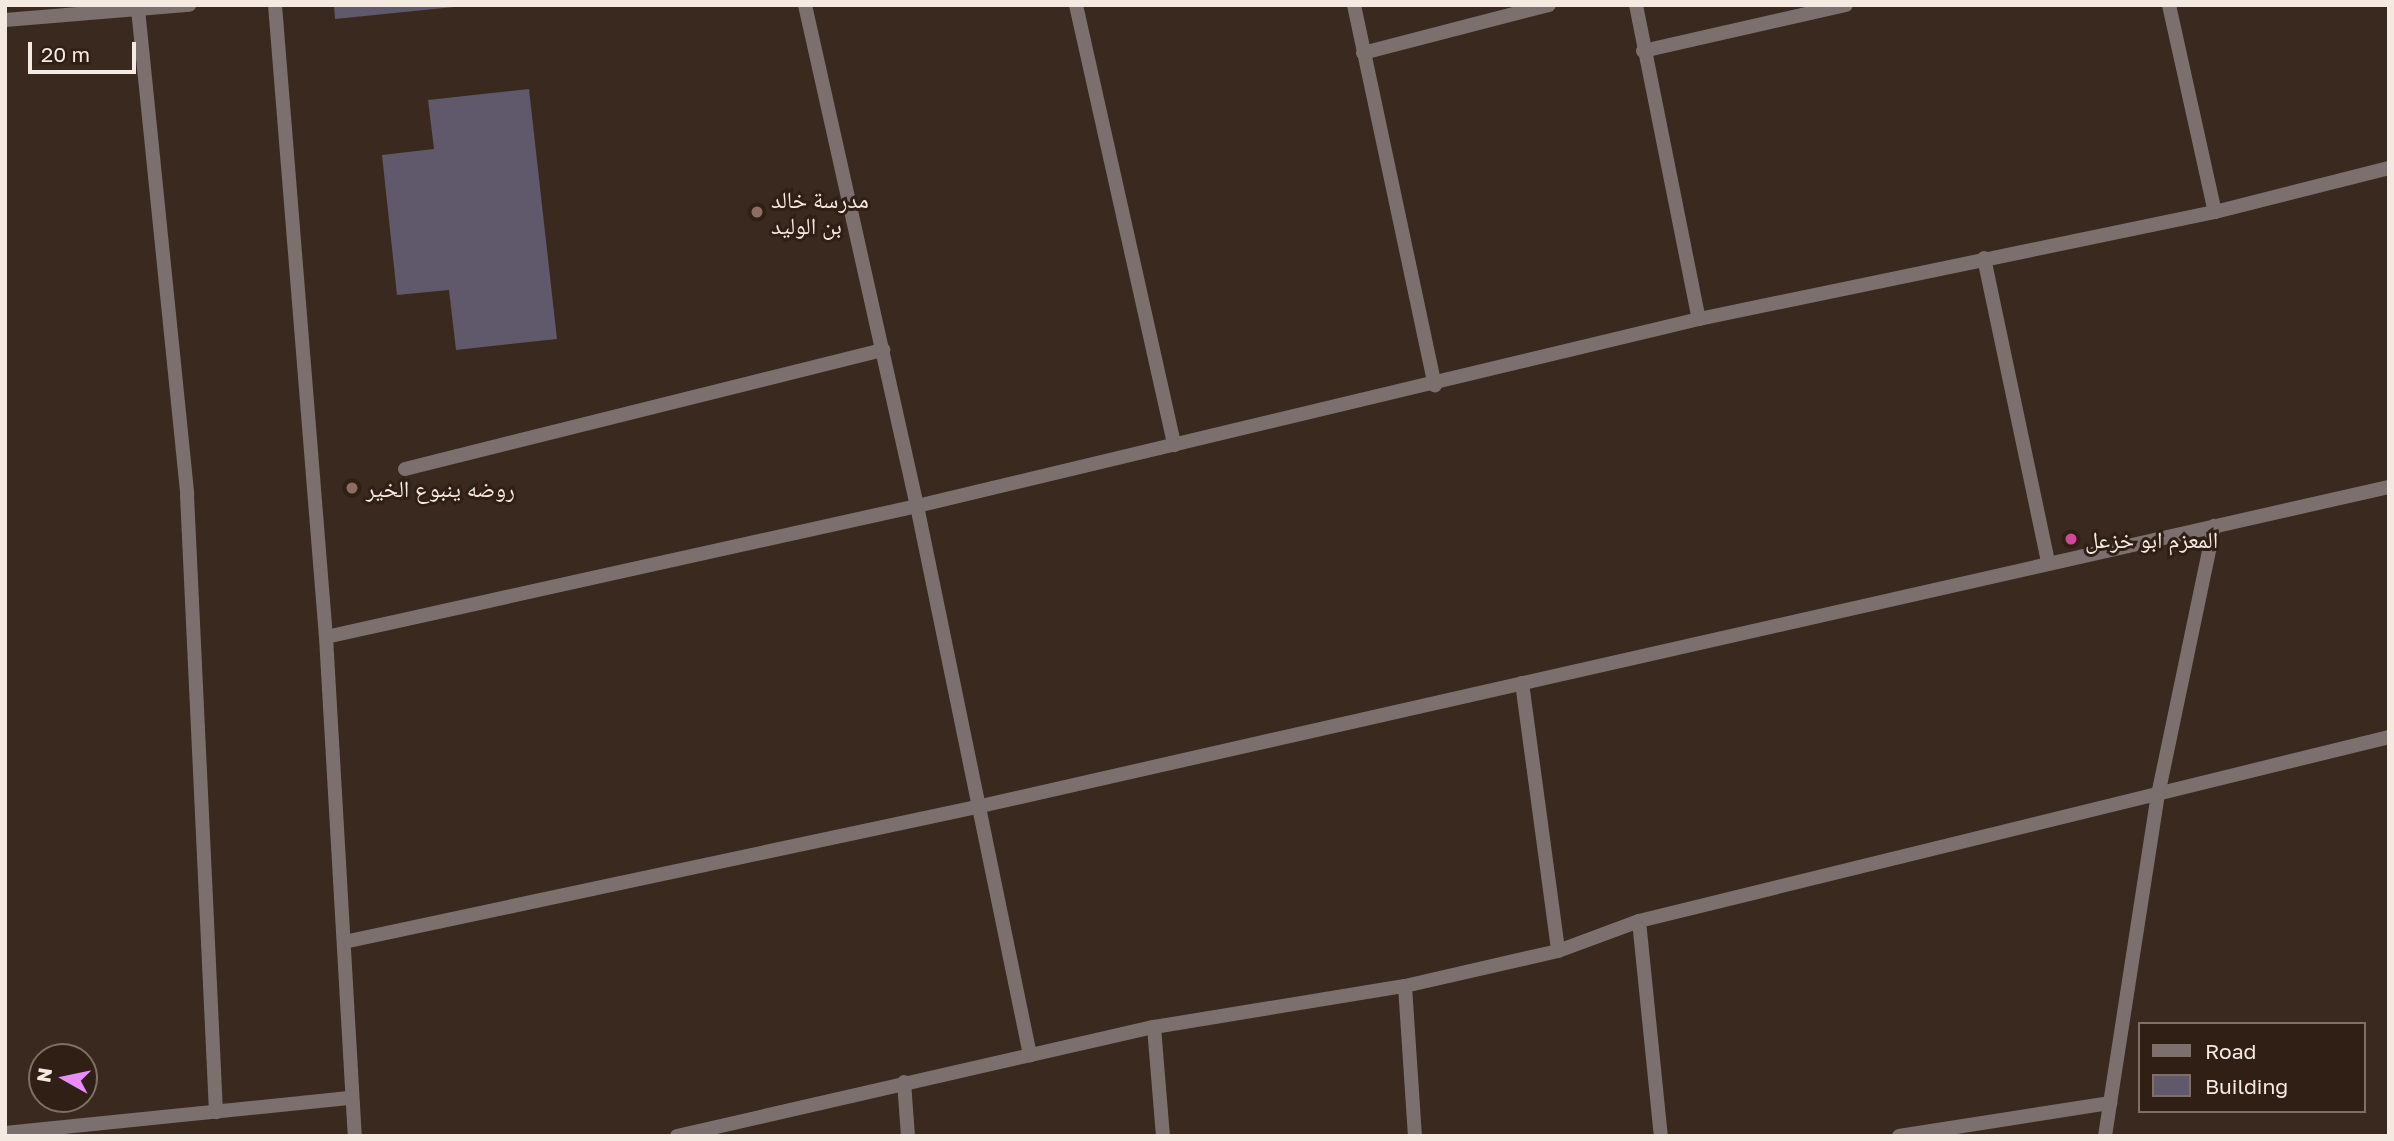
<!DOCTYPE html>
<meta charset="utf-8">
<style>
body{margin:0}
#map{position:relative;width:2394px;height:1141px;overflow:hidden;background:#39291e;font-family:"Golos Text","Noto Naskh Arabic",sans-serif}
div>[style]{position:absolute}
.building>*{inset:0;background:#60596b}
.minor>*{height:14px;margin:-7px;padding:0 7px;transform-origin:7px;border-radius:7px;background:#7b706e}
.dots>*{width:19px;height:19px;translate:-50% -50%;box-sizing:border-box;border:4px solid #2f1f14;border-radius:50%}
span{translate:-50% -50%;white-space:nowrap;text-align:center;line-height:1.15;-webkit-text-stroke:6px #2f1f14;paint-order:stroke}
.poi-label{font-size:23px;color:#f5eae2}
.left{translate:0 -50%;text-align:left}
.frame{position:absolute;inset:0;border:7px solid #f5eae2;pointer-events:none}
.legend{position:absolute;left:2138px;top:1022px;width:228px;height:91px;box-sizing:border-box;background:#2f1f14;border:2px solid #7e7066;margin:0;padding:9px 12px;list-style:none;font-size:21px;color:#f5eae2}
.legend li{display:flex;align-items:center;gap:14px;height:35px}
.legend b{width:35px;border:2px solid #7e7066}
.north{position:absolute;left:28px;top:1043px;width:70px;height:70px;box-sizing:border-box;background:#2f1f14;border:2px solid #7e7066;border-radius:50%;rotate:279deg;font-size:19px;font-weight:700;line-height:28px;text-align:center;color:#f5eae2}
.north::after{content:'';display:block;margin:auto;width:24px;height:32px;background:#e98dfe;clip-path:polygon(50% 0,100% 100%,50% 72%,0 100%)}
.scale{position:absolute;left:28px;top:42px;width:108px;height:32px;box-sizing:border-box;border:4px solid #f5eae2;border-top:0;padding-left:9px;font-size:21px;line-height:24px;white-space:nowrap;color:#f5eae2;-webkit-text-stroke:5px #2f1f14;paint-order:stroke}
</style>
<div id="map">
<div class="building">
<div style="clip-path:polygon(334px 5px,454px 5px,454px 7px,335px 19px)"></div>
<div style="clip-path:polygon(529px 89px,557px 339px,456px 350px,449px 290px,397px 295px,382px 155px,434px 149px,428px 100px)"></div>
</div>
<div class="minor">
<div style="left:275px;top:5px;width:634px;rotate:85.39deg"></div>
<div style="left:326px;top:637px;width:500px;rotate:86.7deg"></div>
<div style="left:805px;top:5px;width:513px;rotate:77.4deg"></div>
<div style="left:917px;top:506px;width:561px;rotate:78.37deg"></div>
<div style="left:1076px;top:5px;width:451px;rotate:77.4deg"></div>
<div style="left:1354px;top:5px;width:389px;rotate:78deg"></div>
<div style="left:1636px;top:5px;width:320px;rotate:78.7deg"></div>
<div style="left:2169px;top:5px;width:212px;rotate:77.5deg"></div>
<div style="left:138px;top:9px;width:488px;rotate:84.2deg"></div>
<div style="left:187px;top:495px;width:618px;rotate:87.31deg"></div>
<div style="left:5px;top:20px;width:185px;rotate:-4.7deg"></div>
<div style="left:1643px;top:51px;width:208px;rotate:-12.8deg"></div>
<div style="left:1363px;top:53px;width:192px;rotate:-14.5deg"></div>
<div style="left:1984px;top:258px;width:311px;rotate:78.1deg"></div>
<div style="left:405px;top:469px;width:493px;rotate:-14deg"></div>
<div style="left:326px;top:637px;width:605px;rotate:-12.5deg"></div>
<div style="left:917px;top:506px;width:804px;rotate:-13.45deg"></div>
<div style="left:1699px;top:319px;width:527px;rotate:-11.72deg"></div>
<div style="left:2215px;top:212px;width:179px;rotate:-14.2deg"></div>
<div style="left:1522px;top:683px;width:270px;rotate:82.3deg"></div>
<div style="left:1639px;top:921px;width:216px;rotate:84.2deg"></div>
<div style="left:344px;top:942px;width:651px;rotate:-12.05deg"></div>
<div style="left:981px;top:806px;width:1444px;rotate:-12.77deg"></div>
<div style="left:1405px;top:986px;width:150px;rotate:86.2deg"></div>
<div style="left:1154px;top:1027px;width:109px;rotate:85.3deg"></div>
<div style="left:904px;top:1082px;width:54px;rotate:85.8deg"></div>
<div style="left:5px;top:1133px;width:348px;rotate:-5.8deg"></div>
<div style="left:677px;top:1136px;width:489px;rotate:-12.9deg"></div>
<div style="left:1154px;top:1027px;width:254px;rotate:-9.3deg"></div>
<div style="left:1405px;top:986px;width:157px;rotate:-12.9deg"></div>
<div style="left:1558px;top:951px;width:86px;rotate:-20.3deg"></div>
<div style="left:1639px;top:921px;width:772px;rotate:-13.78deg"></div>
<div style="left:1899px;top:1136px;width:214px;rotate:-8.9deg"></div>
<div style="left:2105px;top:1136px;width:345px;rotate:-81.2deg"></div>
<div style="left:2158px;top:795px;width:275px;rotate:-78.2deg"></div>
</div>
<div class="dots">
<div style="left:757px;top:212px;background:#8d6e63"></div>
<div style="left:352px;top:488px;background:#8d6e63"></div>
<div style="left:2071px;top:539px;background:#d1479c"></div>
</div>
<div class="poi-label">
<span class="left" style="left:771px;top:212px">مدرسة خالد<br>بن الوليد</span>
<span class="left" style="left:366px;top:488px">روضه ينبوع الخير</span>
<span class="left" style="left:2085px;top:539px">المعزم ابو خزعل</span>
</div>
<div class="frame"></div>
<ul class="legend">
<li><b style="height:9px;background:#7b706e"></b>Road</li>
<li><b style="height:19px;background:#60596b"></b>Building</li>
</ul>
<div class="north">N</div>
<div class="scale">20 m</div>
</div>
